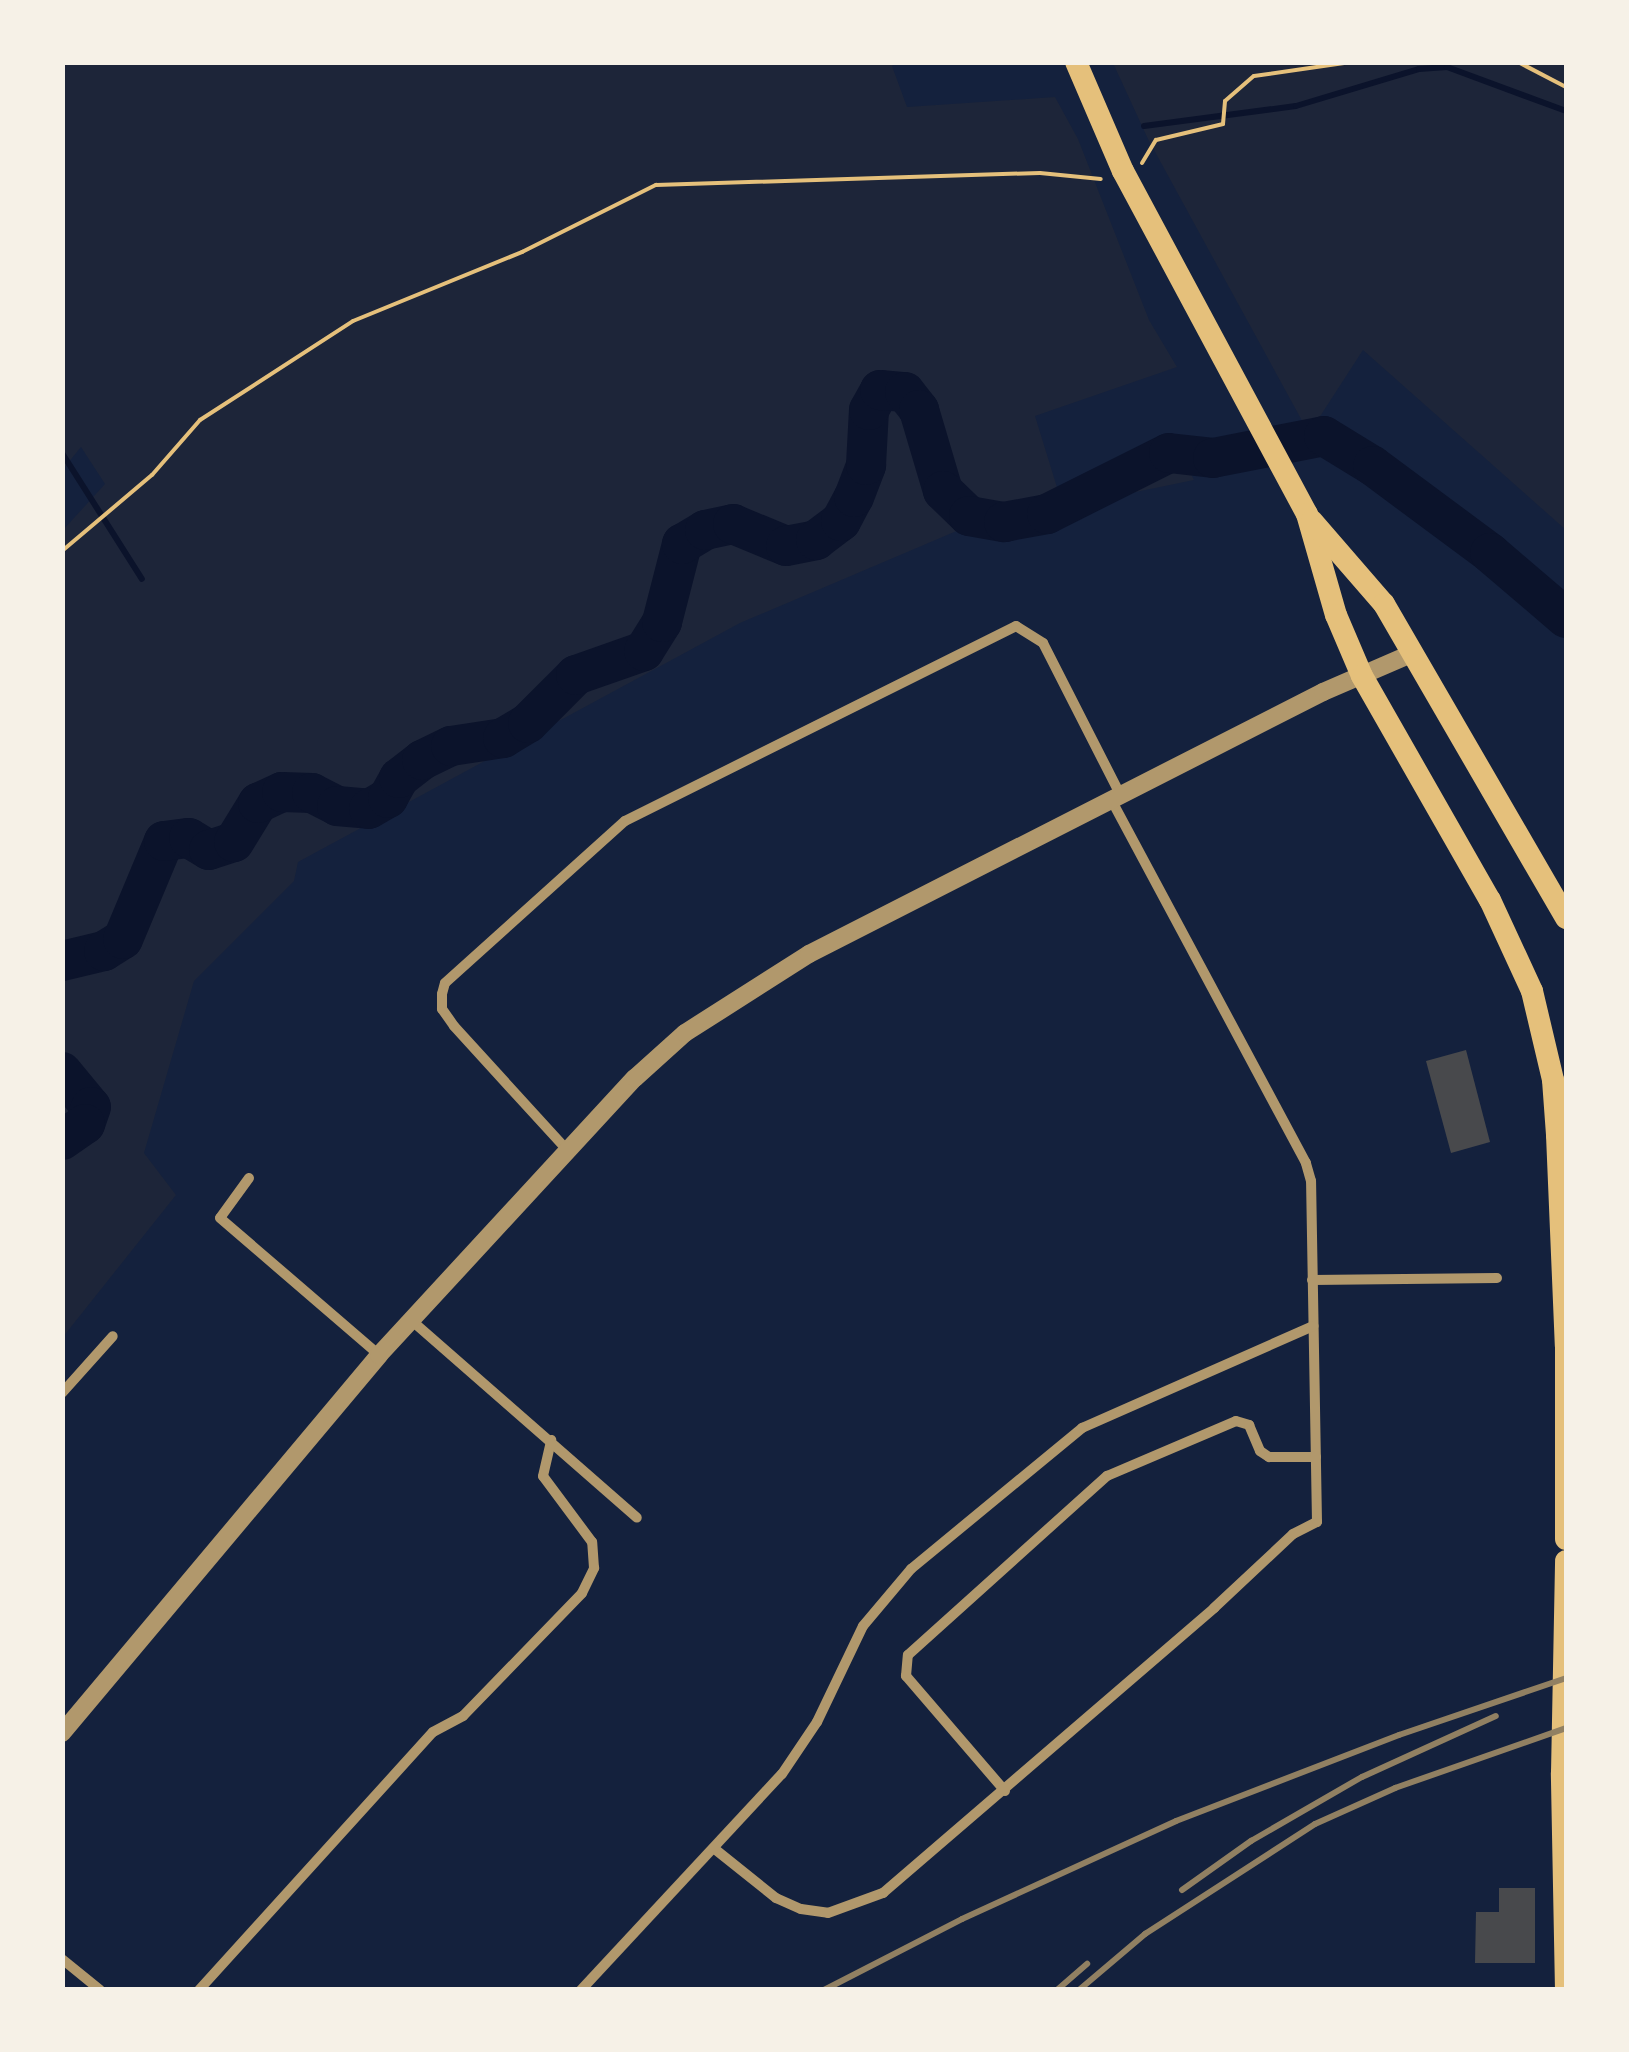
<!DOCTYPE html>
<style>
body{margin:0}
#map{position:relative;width:1629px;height:2052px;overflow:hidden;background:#14213d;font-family:Figtree,sans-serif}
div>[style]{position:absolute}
.green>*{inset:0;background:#1d2539}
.stream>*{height:6px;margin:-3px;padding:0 3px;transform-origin:3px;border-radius:3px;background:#0b132b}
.river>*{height:40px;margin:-20px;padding:0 20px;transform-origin:20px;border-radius:20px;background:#0b132b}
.building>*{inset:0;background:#48494c}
.path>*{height:4px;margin:-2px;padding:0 2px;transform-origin:2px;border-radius:2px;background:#e5c07b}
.minor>*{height:10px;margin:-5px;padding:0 5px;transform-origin:5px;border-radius:5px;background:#b1986c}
.tertiary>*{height:18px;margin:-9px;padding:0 9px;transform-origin:9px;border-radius:9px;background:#b1986c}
.trunk>*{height:22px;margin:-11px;padding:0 11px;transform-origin:11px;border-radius:11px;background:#e5c07b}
.rail>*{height:6px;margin:-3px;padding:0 3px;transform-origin:3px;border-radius:3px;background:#918062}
span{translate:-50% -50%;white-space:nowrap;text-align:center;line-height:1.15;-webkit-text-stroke:8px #f6f1e7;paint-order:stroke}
.frame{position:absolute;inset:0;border:65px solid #f6f1e7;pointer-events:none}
</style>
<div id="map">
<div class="green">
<div style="clip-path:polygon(899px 62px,892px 66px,907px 107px,1055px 97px,1078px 139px,1149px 320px,1177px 367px,1035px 416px,1060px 497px,1104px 466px,1175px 441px,1194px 480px,966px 527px,740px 623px,298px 862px,294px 881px,194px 981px,144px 1153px,176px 1195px,63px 1337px,63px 530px,105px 484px,81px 447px,63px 469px,63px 63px)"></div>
<div style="clip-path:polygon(1113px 63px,1566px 63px,1566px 530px,1363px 350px,1319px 418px,1306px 428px,1148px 139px)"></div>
</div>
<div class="stream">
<div style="left:1144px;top:126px;width:153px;rotate:-7.5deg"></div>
<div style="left:1296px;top:106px;width:128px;rotate:-16.7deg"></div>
<div style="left:1419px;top:69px;width:28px;rotate:-4deg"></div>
<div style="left:1447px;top:67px;width:127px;rotate:20.3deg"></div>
<div style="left:62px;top:453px;width:149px;rotate:57.6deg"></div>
</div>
<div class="river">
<div style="left:62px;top:961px;width:43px;rotate:-13.4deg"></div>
<div style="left:104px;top:951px;width:22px;rotate:-32deg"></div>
<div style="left:123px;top:939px;width:106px;rotate:-67.3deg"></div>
<div style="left:164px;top:841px;width:25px;rotate:-7deg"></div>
<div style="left:189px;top:838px;width:23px;rotate:31deg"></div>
<div style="left:209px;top:850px;width:26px;rotate:-18deg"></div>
<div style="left:234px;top:842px;width:46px;rotate:-58.4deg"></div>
<div style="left:258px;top:803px;width:26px;rotate:-25deg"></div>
<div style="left:282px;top:792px;width:30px;rotate:2deg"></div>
<div style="left:312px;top:793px;width:28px;rotate:27deg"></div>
<div style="left:337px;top:806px;width:32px;rotate:5deg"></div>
<div style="left:369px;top:809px;width:22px;rotate:-30deg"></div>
<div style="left:388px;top:798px;width:23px;rotate:-61deg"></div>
<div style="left:399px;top:778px;width:29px;rotate:-38deg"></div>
<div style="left:422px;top:760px;width:32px;rotate:-26deg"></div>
<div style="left:451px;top:746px;width:53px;rotate:-8.7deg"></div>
<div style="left:503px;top:738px;width:29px;rotate:-31deg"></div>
<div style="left:528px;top:723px;width:68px;rotate:-45deg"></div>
<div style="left:576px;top:675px;width:72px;rotate:-19.4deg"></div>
<div style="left:644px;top:651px;width:34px;rotate:-58deg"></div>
<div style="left:662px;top:622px;width:81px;rotate:-75.6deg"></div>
<div style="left:682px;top:544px;width:27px;rotate:-31deg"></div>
<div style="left:705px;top:530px;width:29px;rotate:-12deg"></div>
<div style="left:733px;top:524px;width:57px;rotate:22.5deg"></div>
<div style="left:786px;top:546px;width:31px;rotate:-11deg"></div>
<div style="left:816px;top:540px;width:31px;rotate:-37deg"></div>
<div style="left:841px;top:521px;width:27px;rotate:-62deg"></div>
<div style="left:854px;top:497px;width:34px;rotate:-69deg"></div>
<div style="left:866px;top:465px;width:55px;rotate:-86.9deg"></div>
<div style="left:869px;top:410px;width:23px;rotate:-61deg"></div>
<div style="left:880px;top:390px;width:25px;rotate:5deg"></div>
<div style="left:905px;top:392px;width:23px;rotate:52deg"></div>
<div style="left:919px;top:410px;width:84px;rotate:73.5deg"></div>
<div style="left:943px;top:491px;width:36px;rotate:44deg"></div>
<div style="left:969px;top:516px;width:36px;rotate:10deg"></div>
<div style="left:1004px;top:522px;width:44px;rotate:-10.5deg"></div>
<div style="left:1047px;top:514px;width:136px;rotate:-26.6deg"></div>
<div style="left:1169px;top:453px;width:44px;rotate:6.5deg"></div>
<div style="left:1213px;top:458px;width:113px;rotate:-11.2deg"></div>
<div style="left:1324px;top:436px;width:57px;rotate:31.5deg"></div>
<div style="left:1373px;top:466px;width:146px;rotate:36.6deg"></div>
<div style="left:1490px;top:553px;width:100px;rotate:40.5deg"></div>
<div style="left:62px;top:1072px;width:45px;rotate:50.4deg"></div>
<div style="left:91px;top:1107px;width:18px;rotate:109deg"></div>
<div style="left:85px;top:1124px;width:28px;rotate:145deg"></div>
</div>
<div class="building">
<div style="clip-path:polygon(1466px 1050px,1490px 1142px,1451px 1153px,1426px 1061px)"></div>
<div style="clip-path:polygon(1499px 1888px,1535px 1888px,1535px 1963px,1475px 1963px,1476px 1912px,1499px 1912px)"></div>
</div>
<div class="path">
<div style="left:1518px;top:62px;width:54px;rotate:27.5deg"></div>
<div style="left:1142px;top:163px;width:27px;rotate:-59deg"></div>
<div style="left:1156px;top:140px;width:69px;rotate:-13.4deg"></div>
<div style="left:1223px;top:124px;width:23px;rotate:-85deg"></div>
<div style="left:1225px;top:101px;width:38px;rotate:-41deg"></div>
<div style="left:1254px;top:76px;width:98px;rotate:-8.2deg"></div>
<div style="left:62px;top:551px;width:118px;rotate:-40.2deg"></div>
<div style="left:152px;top:475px;width:73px;rotate:-48.9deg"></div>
<div style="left:200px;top:420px;width:182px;rotate:-32.9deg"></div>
<div style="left:353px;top:321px;width:183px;rotate:-22.2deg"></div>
<div style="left:522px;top:252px;width:150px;rotate:-26.6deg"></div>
<div style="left:656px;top:185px;width:384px;rotate:-1.8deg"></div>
<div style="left:1040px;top:173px;width:61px;rotate:5.6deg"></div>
</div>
<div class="minor">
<div style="left:568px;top:1151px;width:169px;rotate:-132.4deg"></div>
<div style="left:454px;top:1026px;width:21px;rotate:-125deg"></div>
<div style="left:442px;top:1009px;width:15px;rotate:-90deg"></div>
<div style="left:442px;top:994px;width:11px;rotate:-75deg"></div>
<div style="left:445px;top:983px;width:242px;rotate:-42deg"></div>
<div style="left:625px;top:821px;width:437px;rotate:-26.5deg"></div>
<div style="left:1016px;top:626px;width:32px;rotate:32deg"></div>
<div style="left:1043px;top:643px;width:172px;rotate:63deg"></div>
<div style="left:249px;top:1178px;width:49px;rotate:125.9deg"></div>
<div style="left:220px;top:1218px;width:210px;rotate:40.7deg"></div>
<div style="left:1312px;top:1280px;width:185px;rotate:-0.6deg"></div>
<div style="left:411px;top:1320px;width:300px;rotate:41.2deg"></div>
<div style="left:62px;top:1393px;width:76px;rotate:-48.2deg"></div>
<div style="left:1005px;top:1791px;width:152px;rotate:-130.7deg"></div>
<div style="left:906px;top:1676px;width:21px;rotate:-85deg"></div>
<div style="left:908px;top:1655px;width:268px;rotate:-42deg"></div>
<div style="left:1107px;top:1476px;width:140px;rotate:-23.1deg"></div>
<div style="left:1236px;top:1421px;width:14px;rotate:17deg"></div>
<div style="left:1249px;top:1425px;width:28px;rotate:67deg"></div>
<div style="left:1260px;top:1451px;width:11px;rotate:34deg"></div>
<div style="left:1269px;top:1457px;width:47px"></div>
<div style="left:716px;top:1850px;width:77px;rotate:38.7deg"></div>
<div style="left:776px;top:1898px;width:27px;rotate:24deg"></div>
<div style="left:801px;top:1909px;width:27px;rotate:8deg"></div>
<div style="left:828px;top:1913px;width:59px;rotate:-20deg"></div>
<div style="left:883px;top:1893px;width:437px;rotate:-40.7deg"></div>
<div style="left:1214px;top:1608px;width:108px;rotate:-43.1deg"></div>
<div style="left:1293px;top:1534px;width:27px;rotate:-27deg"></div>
<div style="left:1317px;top:1522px;width:341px;rotate:-91deg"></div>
<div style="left:1311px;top:1181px;width:19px;rotate:-106deg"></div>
<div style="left:1306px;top:1163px;width:412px;rotate:-118.2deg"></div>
<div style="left:62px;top:1959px;width:49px;rotate:39.2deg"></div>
<div style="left:199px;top:1990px;width:348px;rotate:-47.8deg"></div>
<div style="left:433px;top:1732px;width:34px;rotate:-28deg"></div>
<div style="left:463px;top:1716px;width:171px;rotate:-45.9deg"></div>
<div style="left:582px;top:1593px;width:28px;rotate:-64deg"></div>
<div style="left:594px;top:1568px;width:26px;rotate:-94deg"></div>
<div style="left:592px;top:1542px;width:82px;rotate:-126.6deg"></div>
<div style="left:543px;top:1476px;width:37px;rotate:-77deg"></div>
<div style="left:581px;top:1990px;width:295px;rotate:-47.1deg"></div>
<div style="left:782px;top:1774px;width:63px;rotate:-56.1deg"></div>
<div style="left:817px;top:1722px;width:106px;rotate:-64.4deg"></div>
<div style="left:863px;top:1626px;width:75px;rotate:-49.9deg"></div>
<div style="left:911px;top:1569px;width:222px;rotate:-39.5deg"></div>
<div style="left:1082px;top:1428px;width:253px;rotate:-23.8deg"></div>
</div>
<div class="tertiary">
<div style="left:62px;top:1733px;width:493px;rotate:-50deg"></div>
<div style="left:379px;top:1355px;width:377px;rotate:-47.3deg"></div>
<div style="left:635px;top:1078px;width:67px;rotate:-42deg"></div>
<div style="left:685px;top:1033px;width:147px;rotate:-32.5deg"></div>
<div style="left:809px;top:954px;width:577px;rotate:-27.01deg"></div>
<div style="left:1323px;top:692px;width:96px;rotate:-23.4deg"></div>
</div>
<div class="trunk">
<div style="left:1076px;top:62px;width:119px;rotate:66.7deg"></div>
<div style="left:1123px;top:171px;width:389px;rotate:61.8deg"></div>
<div style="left:1307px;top:514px;width:105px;rotate:74deg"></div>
<div style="left:1336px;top:615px;width:66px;rotate:66.9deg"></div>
<div style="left:1362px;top:676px;width:258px;rotate:60.3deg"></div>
<div style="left:1490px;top:900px;width:100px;rotate:65.2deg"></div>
<div style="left:1532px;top:991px;width:91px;rotate:76.7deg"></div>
<div style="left:1553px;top:1080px;width:55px;rotate:85.8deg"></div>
<div style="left:1557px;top:1135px;width:211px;rotate:87.6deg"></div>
<div style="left:1566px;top:1346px;width:193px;rotate:90deg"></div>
<div style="left:1312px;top:521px;width:110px;rotate:49.1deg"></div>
<div style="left:1384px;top:604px;width:363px;rotate:59.9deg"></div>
<div style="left:1566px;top:1990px;width:217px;rotate:-91.1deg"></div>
<div style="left:1562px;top:1773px;width:212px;rotate:-88.9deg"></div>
</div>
<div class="rail">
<div style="left:1182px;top:1890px;width:85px;rotate:-35.4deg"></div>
<div style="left:1251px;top:1841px;width:128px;rotate:-30deg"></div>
<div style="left:1362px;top:1777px;width:147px;rotate:-24.5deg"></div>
<div style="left:824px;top:1990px;width:155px;rotate:-27.2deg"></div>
<div style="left:962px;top:1919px;width:235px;rotate:-24.6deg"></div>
<div style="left:1176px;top:1821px;width:239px;rotate:-21.1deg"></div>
<div style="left:1399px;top:1735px;width:176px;rotate:-18.8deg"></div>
<div style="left:1057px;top:1990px;width:40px;rotate:-41deg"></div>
<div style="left:1079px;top:1990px;width:87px;rotate:-40.3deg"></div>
<div style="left:1145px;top:1934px;width:202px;rotate:-32.9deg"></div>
<div style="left:1315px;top:1824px;width:88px;rotate:-24.2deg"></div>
<div style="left:1395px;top:1788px;width:181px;rotate:-19.3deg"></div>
</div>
<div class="frame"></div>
</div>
